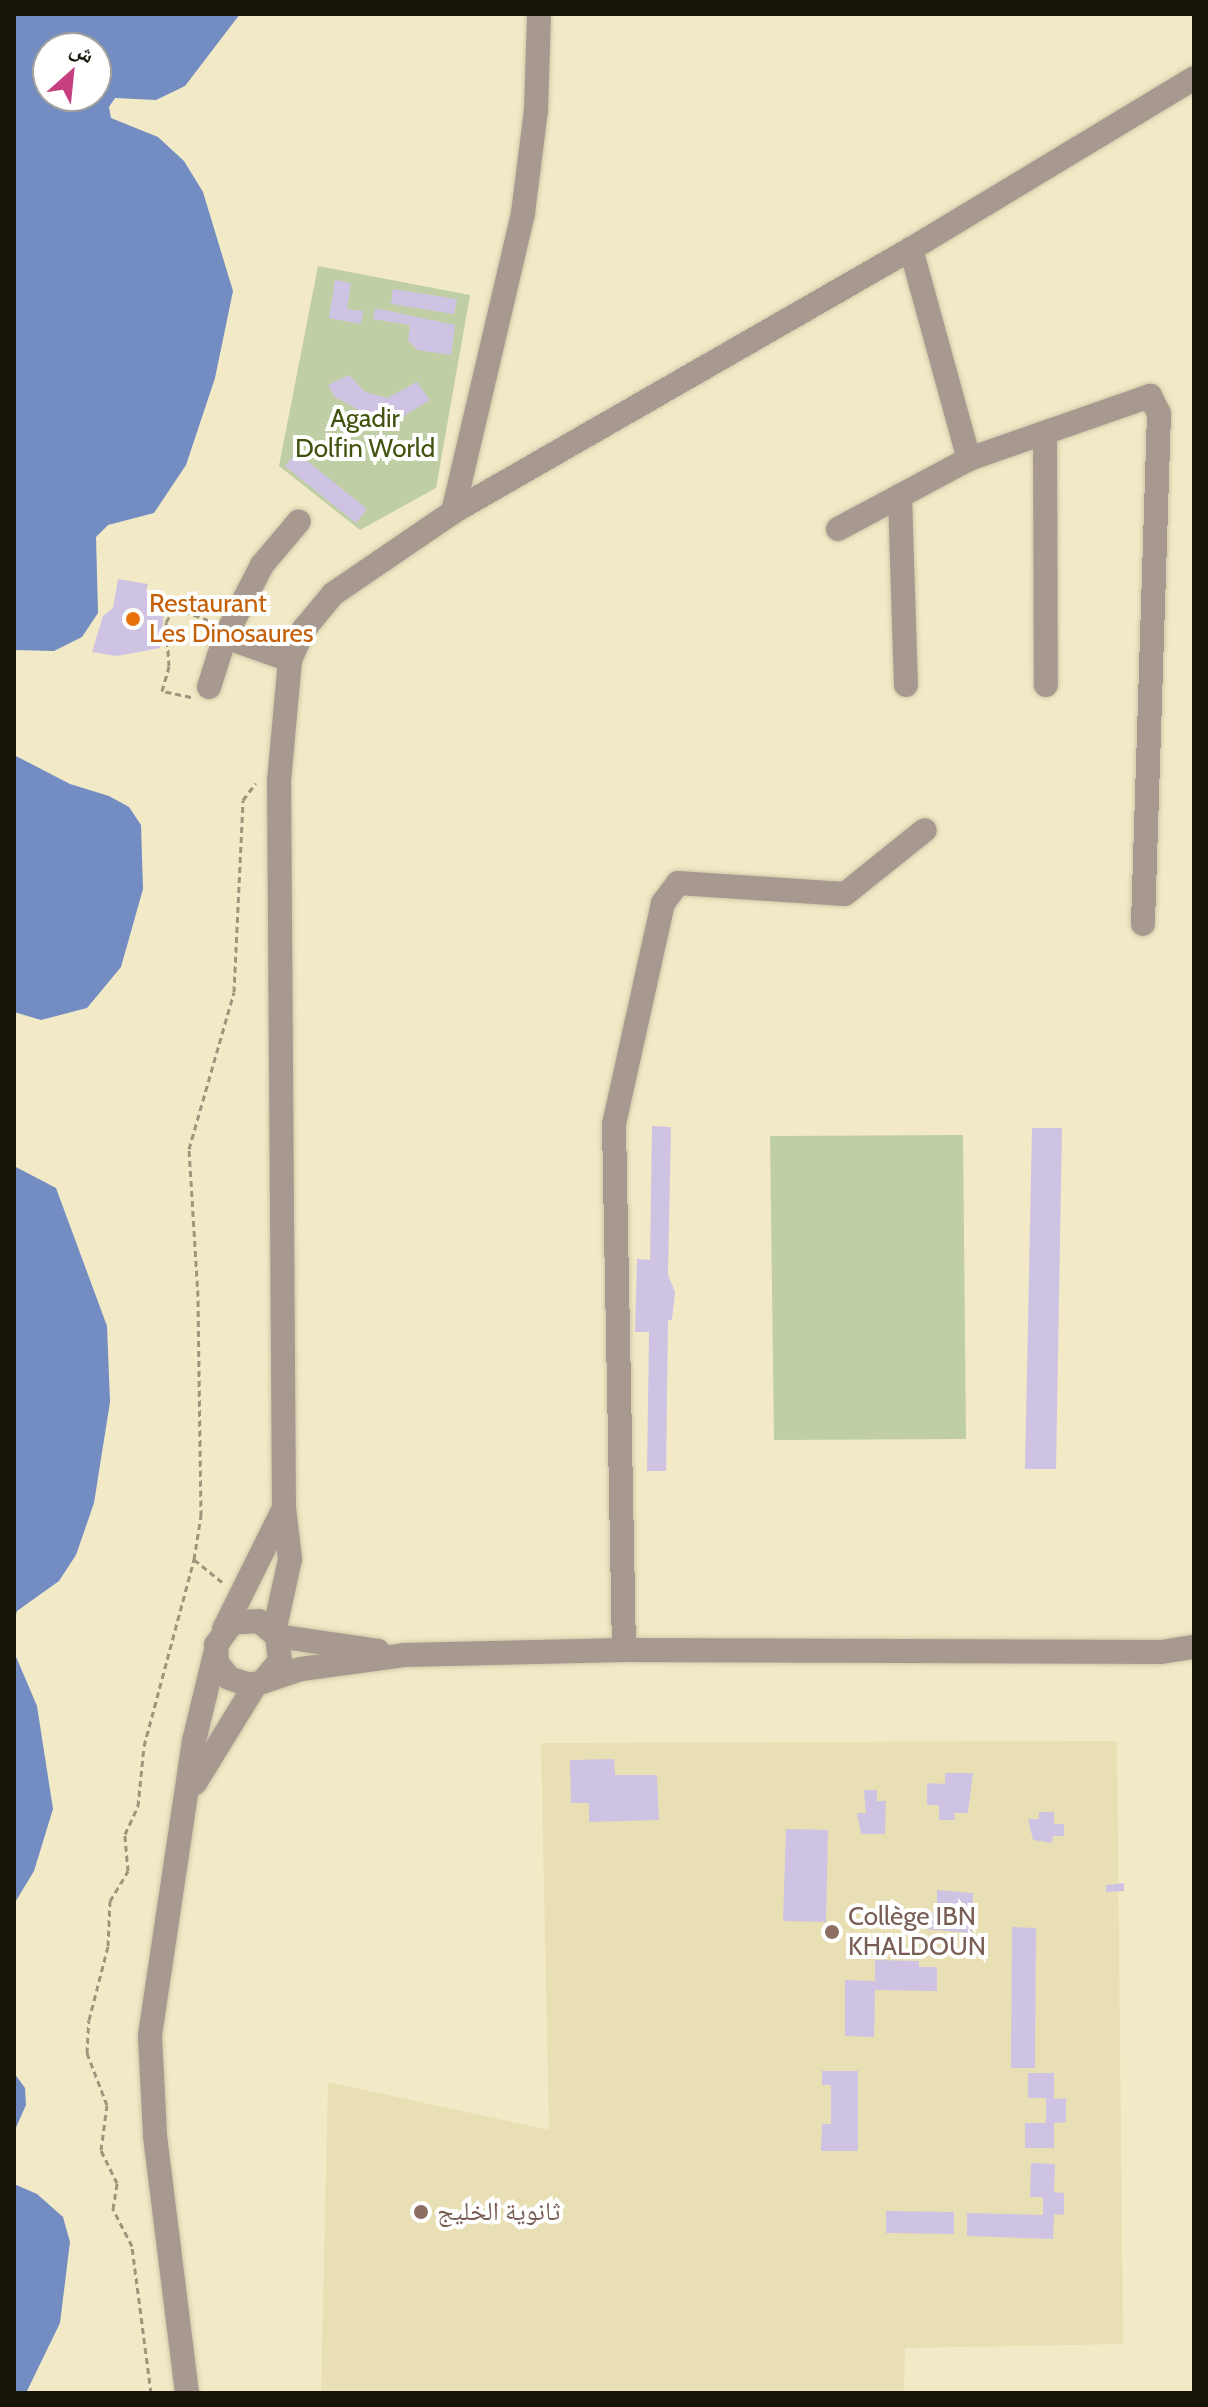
<!DOCTYPE html>
<meta charset="utf-8">
<style>
body{margin:0}
#map{position:relative;width:1208px;height:2407px;overflow:hidden;background:#f2eac7;font-family:Cabin,"Noto Naskh Arabic",sans-serif}
div>[style]{position:absolute}
.built>*{inset:0;background:#e9dfb4}
.green>*{inset:0;background:#bfcea4}
.water>*{inset:0;background:#738cc1}
.building>*{inset:0;background:#cfc3e3}
.path>*{height:3px;margin-top:-1.5px;transform-origin:0;background:repeating-linear-gradient(90deg,#9c967c 0 6px,transparent 0 10px)}
.roads{filter:drop-shadow(0 0 2px #cfc8a8) drop-shadow(0 0 2px #cfc8a8)}
.minor>*{height:24px;margin:-12px;padding:0 12px;transform-origin:12px;border-radius:12px;background:#a79990}
.dots>*{width:22px;height:22px;translate:-50% -50%;box-sizing:border-box;border:4px solid #fff;border-radius:50%}
span{translate:-50% -50%;white-space:nowrap;text-align:center;line-height:1.15;-webkit-text-stroke:8px #fff;paint-order:stroke}
.park-label{font-size:26px;color:#41520f}
.food-label{font-size:26px;color:#c56008}
.left{translate:0 -50%;text-align:left}
.education-label{font-size:26px;color:#785e54}
.frame{position:absolute;inset:0;border:16px solid #171408;pointer-events:none}
.north{position:absolute;left:32px;top:32px;width:80px;height:80px;box-sizing:border-box;background:#fff;border:2px solid #a2a19c;border-radius:50%;rotate:27deg;font-size:22px;font-weight:700;line-height:32px;text-align:center;color:#171408}
.north::after{content:'';display:block;margin:auto;width:28px;height:36px;background:#c63f7f;clip-path:polygon(50% 0,100% 100%,50% 72%,0 100%)}
</style>
<div id="map">
<div class="built">
<div style="clip-path:polygon(1117px 1741px,1123px 2344px,905px 2348px,904px 2393px,321px 2393px,328px 2082px,549px 2130px,541px 1743px)"></div>
</div>
<div class="green">
<div style="clip-path:polygon(318px 266px,470px 295px,436px 488px,360px 530px,279px 466px)"></div>
<div style="clip-path:polygon(963px 1135px,966px 1439px,774px 1440px,770px 1136px)"></div>
</div>
<div class="water">
<div style="clip-path:polygon(evenodd,14px 14px,240px 14px,185px 86px,156px 100px,115px 98px,109px 107px,111px 118px,158px 137px,184px 161px,203px 192px,233px 291px,215px 378px,186px 465px,154px 513px,108px 525px,96px 537px,98px 613px,82px 637px,54px 651px,14px 650px,14px 14px,48px 48px,96px 48px,96px 96px,48px 96px,48px 48px)"></div>
<div style="clip-path:polygon(14px 755px,70px 784px,109px 796px,129px 807px,141px 825px,143px 889px,121px 967px,87px 1008px,41px 1020px,14px 1012px)"></div>
<div style="clip-path:polygon(14px 1166px,56px 1188px,107px 1326px,110px 1402px,94px 1503px,76px 1555px,59px 1581px,17px 1611px,14px 1622px)"></div>
<div style="clip-path:polygon(14px 1652px,37px 1706px,53px 1809px,34px 1871px,14px 1904px)"></div>
<div style="clip-path:polygon(14px 2073px,25px 2088px,26px 2105px,14px 2132px)"></div>
<div style="clip-path:polygon(14px 2184px,37px 2194px,63px 2217px,70px 2242px,60px 2323px,26px 2393px,14px 2393px)"></div>
</div>
<div class="building">
<div style="clip-path:polygon(335px 280px,351px 283px,347px 309px,363px 311px,361px 324px,329px 318px)"></div>
<div style="clip-path:polygon(393px 289px,457px 299px,454px 314px,391px 304px)"></div>
<div style="clip-path:polygon(375px 308px,455px 325px,451px 355px,417px 350px,408px 340px,410px 325px,373px 319px)"></div>
<div style="clip-path:polygon(349px 375px,365px 392px,387px 398px,417px 382px,430px 400px,402px 417px,375px 419px,335px 397px,328px 385px)"></div>
<div style="clip-path:polygon(296px 452px,367px 509px,356px 523px,285px 466px)"></div>
<div style="clip-path:polygon(118px 579px,148px 584px,146px 591px,166px 595px,160px 648px,117px 656px,92px 652px,103px 616px,113px 608px)"></div>
<div style="clip-path:polygon(652px 1126px,671px 1127px,668px 1275px,675px 1292px,672px 1320px,668px 1320px,666px 1471px,647px 1471px,649px 1332px,635px 1332px,637px 1259px,650px 1260px)"></div>
<div style="clip-path:polygon(1032px 1128px,1062px 1128px,1056px 1469px,1025px 1469px)"></div>
<div style="clip-path:polygon(614px 1759px,615px 1775px,657px 1775px,659px 1820px,589px 1822px,589px 1803px,571px 1803px,570px 1760px)"></div>
<div style="clip-path:polygon(945px 1773px,973px 1773px,968px 1813px,954px 1813px,955px 1820px,939px 1820px,939px 1805px,927px 1805px,927px 1783px,945px 1784px)"></div>
<div style="clip-path:polygon(864px 1790px,877px 1790px,877px 1801px,886px 1801px,885px 1834px,861px 1834px,857px 1813px,866px 1813px)"></div>
<div style="clip-path:polygon(1039px 1812px,1054px 1812px,1054px 1824px,1064px 1824px,1064px 1836px,1053px 1836px,1052px 1843px,1033px 1840px,1028px 1819px,1039px 1819px)"></div>
<div style="clip-path:polygon(786px 1829px,828px 1830px,826px 1922px,783px 1921px)"></div>
<div style="clip-path:polygon(1124px 1883px,1124px 1891px,1106px 1892px,1106px 1885px)"></div>
<div style="clip-path:polygon(937px 1890px,973px 1893px,972px 1933px,923px 1929px,923px 1912px,937px 1913px)"></div>
<div style="clip-path:polygon(1012px 1927px,1036px 1928px,1035px 2068px,1011px 2068px)"></div>
<div style="clip-path:polygon(875px 1960px,919px 1961px,919px 1967px,937px 1967px,937px 1991px,875px 1990px,874px 2037px,845px 2036px,845px 1980px,875px 1981px)"></div>
<div style="clip-path:polygon(822px 2071px,858px 2071px,858px 2151px,821px 2151px,822px 2124px,831px 2124px,831px 2085px,822px 2085px)"></div>
<div style="clip-path:polygon(1028px 2073px,1054px 2073px,1054px 2099px,1066px 2098px,1066px 2122px,1054px 2123px,1054px 2148px,1025px 2148px,1025px 2123px,1046px 2123px,1046px 2098px,1028px 2098px)"></div>
<div style="clip-path:polygon(1031px 2163px,1055px 2164px,1054px 2192px,1064px 2193px,1064px 2215px,1054px 2214px,1053px 2239px,967px 2236px,967px 2213px,1043px 2215px,1043px 2197px,1030px 2197px)"></div>
<div style="clip-path:polygon(886px 2211px,954px 2212px,954px 2234px,886px 2233px)"></div>
</div>
<div class="path">
<div style="left:191px;top:697px;width:30px;rotate:-168deg"></div>
<div style="left:162px;top:691px;width:26px;rotate:-74deg"></div>
<div style="left:169px;top:666px;width:44px;rotate:-93.9deg"></div>
<div style="left:166px;top:622px;width:17px;rotate:-57deg"></div>
<div style="left:175px;top:608px;width:35px;rotate:20deg"></div>
<div style="left:222px;top:1582px;width:36px;rotate:-141deg"></div>
<div style="left:194px;top:1559px;width:44px;rotate:-80.8deg"></div>
<div style="left:201px;top:1516px;width:220px;rotate:-90.8deg"></div>
<div style="left:198px;top:1296px;width:147px;rotate:-93.5deg"></div>
<div style="left:189px;top:1149px;width:163px;rotate:-74deg"></div>
<div style="left:234px;top:992px;width:192px;rotate:-87.3deg"></div>
<div style="left:243px;top:800px;width:21px;rotate:-53deg"></div>
<div style="left:151px;top:2393px;width:148px;rotate:-97.4deg"></div>
<div style="left:132px;top:2246px;width:42px;rotate:-117.2deg"></div>
<div style="left:113px;top:2209px;width:26px;rotate:-81deg"></div>
<div style="left:117px;top:2183px;width:37px;rotate:-116deg"></div>
<div style="left:101px;top:2150px;width:45px;rotate:-82.4deg"></div>
<div style="left:107px;top:2105px;width:56px;rotate:-111deg"></div>
<div style="left:87px;top:2053px;width:33px;rotate:-87deg"></div>
<div style="left:89px;top:2020px;width:76px;rotate:-75.6deg"></div>
<div style="left:108px;top:1946px;width:45px;rotate:-87.5deg"></div>
<div style="left:110px;top:1901px;width:35px;rotate:-59deg"></div>
<div style="left:128px;top:1871px;width:37px;rotate:-95deg"></div>
<div style="left:125px;top:1834px;width:31px;rotate:-65deg"></div>
<div style="left:138px;top:1806px;width:60px;rotate:-84.3deg"></div>
<div style="left:144px;top:1746px;width:194px;rotate:-75deg"></div>
</div>
<div class="roads">
<div class="minor">
<div style="left:911px;top:249px;width:218px;rotate:74.6deg"></div>
<div style="left:969px;top:459px;width:192px;rotate:-19.2deg"></div>
<div style="left:1150px;top:396px;width:20px;rotate:63deg"></div>
<div style="left:1159px;top:414px;width:510px;rotate:91.8deg"></div>
<div style="left:1045px;top:433px;width:252px;rotate:89.8deg"></div>
<div style="left:900px;top:496px;width:189px;rotate:88.2deg"></div>
<div style="left:453px;top:512px;width:307px;rotate:-76.8deg"></div>
<div style="left:523px;top:213px;width:104px;rotate:-82.8deg"></div>
<div style="left:536px;top:110px;width:96px;rotate:-88.2deg"></div>
<div style="left:838px;top:529px;width:149px;rotate:-28.1deg"></div>
<div style="left:225px;top:637px;width:81px;rotate:-62.8deg"></div>
<div style="left:262px;top:565px;width:57px;rotate:-49.9deg"></div>
<div style="left:209px;top:687px;width:52px;rotate:-72.3deg"></div>
<div style="left:225px;top:637px;width:69px;rotate:19.5deg"></div>
<div style="left:224px;top:1629px;width:135px;rotate:-63.6deg"></div>
<div style="left:274px;top:1632px;width:75px;rotate:-77.6deg"></div>
<div style="left:290px;top:1559px;width:51px;rotate:-96.7deg"></div>
<div style="left:284px;top:1508px;width:727px;rotate:-90.39deg"></div>
<div style="left:279px;top:781px;width:121px;rotate:-84.8deg"></div>
<div style="left:290px;top:660px;width:34px;rotate:-66deg"></div>
<div style="left:304px;top:629px;width:45px;rotate:-50.4deg"></div>
<div style="left:333px;top:594px;width:145px;rotate:-34.3deg"></div>
<div style="left:453px;top:512px;width:528px;rotate:-29.87deg"></div>
<div style="left:911px;top:249px;width:331px;rotate:-31.1deg"></div>
<div style="left:277px;top:1636px;width:102px;rotate:8.4deg"></div>
<div style="left:624px;top:1650px;width:526px;rotate:-91.09deg"></div>
<div style="left:614px;top:1124px;width:226px;rotate:-77.5deg"></div>
<div style="left:663px;top:903px;width:25px;rotate:-53deg"></div>
<div style="left:678px;top:883px;width:167px;rotate:3.8deg"></div>
<div style="left:845px;top:894px;width:102px;rotate:-38.7deg"></div>
<div style="left:264px;top:1680px;width:25px;rotate:-50deg"></div>
<div style="left:280px;top:1661px;width:25px;rotate:-97deg"></div>
<div style="left:277px;top:1636px;width:23px;rotate:-140deg"></div>
<div style="left:259px;top:1621px;width:27px;rotate:176deg"></div>
<div style="left:232px;top:1623px;width:27px;rotate:126deg"></div>
<div style="left:216px;top:1645px;width:18px;rotate:87deg"></div>
<div style="left:217px;top:1663px;width:19px;rotate:51deg"></div>
<div style="left:229px;top:1678px;width:18px;rotate:19deg"></div>
<div style="left:246px;top:1684px;width:10px"></div>
<div style="left:256px;top:1684px;width:47px;rotate:-18.4deg"></div>
<div style="left:301px;top:1669px;width:104px;rotate:-7.7deg"></div>
<div style="left:404px;top:1655px;width:220px;rotate:-1.3deg"></div>
<div style="left:624px;top:1650px;width:537px;rotate:0.21deg"></div>
<div style="left:1161px;top:1652px;width:33px;rotate:-9deg"></div>
<div style="left:195px;top:1783px;width:116px;rotate:-58.4deg"></div>
<div style="left:187px;top:2393px;width:260px;rotate:-97.1deg"></div>
<div style="left:155px;top:2135px;width:100px;rotate:-92.9deg"></div>
<div style="left:150px;top:2035px;width:297px;rotate:-81.5deg"></div>
<div style="left:194px;top:1741px;width:89px;rotate:-76.4deg"></div>
</div>
</div>
<div class="dots">
<div style="left:133px;top:619px;background:#e8710a"></div>
<div style="left:832px;top:1932px;background:#8d6e63"></div>
<div style="left:421px;top:2212px;background:#8d6e63"></div>
</div>
<div class="park-label">
<span style="left:365px;top:434px">Agadir<br>Dolfin World</span>
</div>
<div class="food-label">
<span class="left" style="left:149px;top:619px">Restaurant<br>Les Dinosaures</span>
</div>
<div class="education-label">
<span class="left" style="left:848px;top:1932px">Collège IBN<br>KHALDOUN</span>
<span class="left" style="left:437px;top:2212px">ثانوية الخليج</span>
</div>
<div class="frame"></div>
<div class="north">ش</div>
</div>
